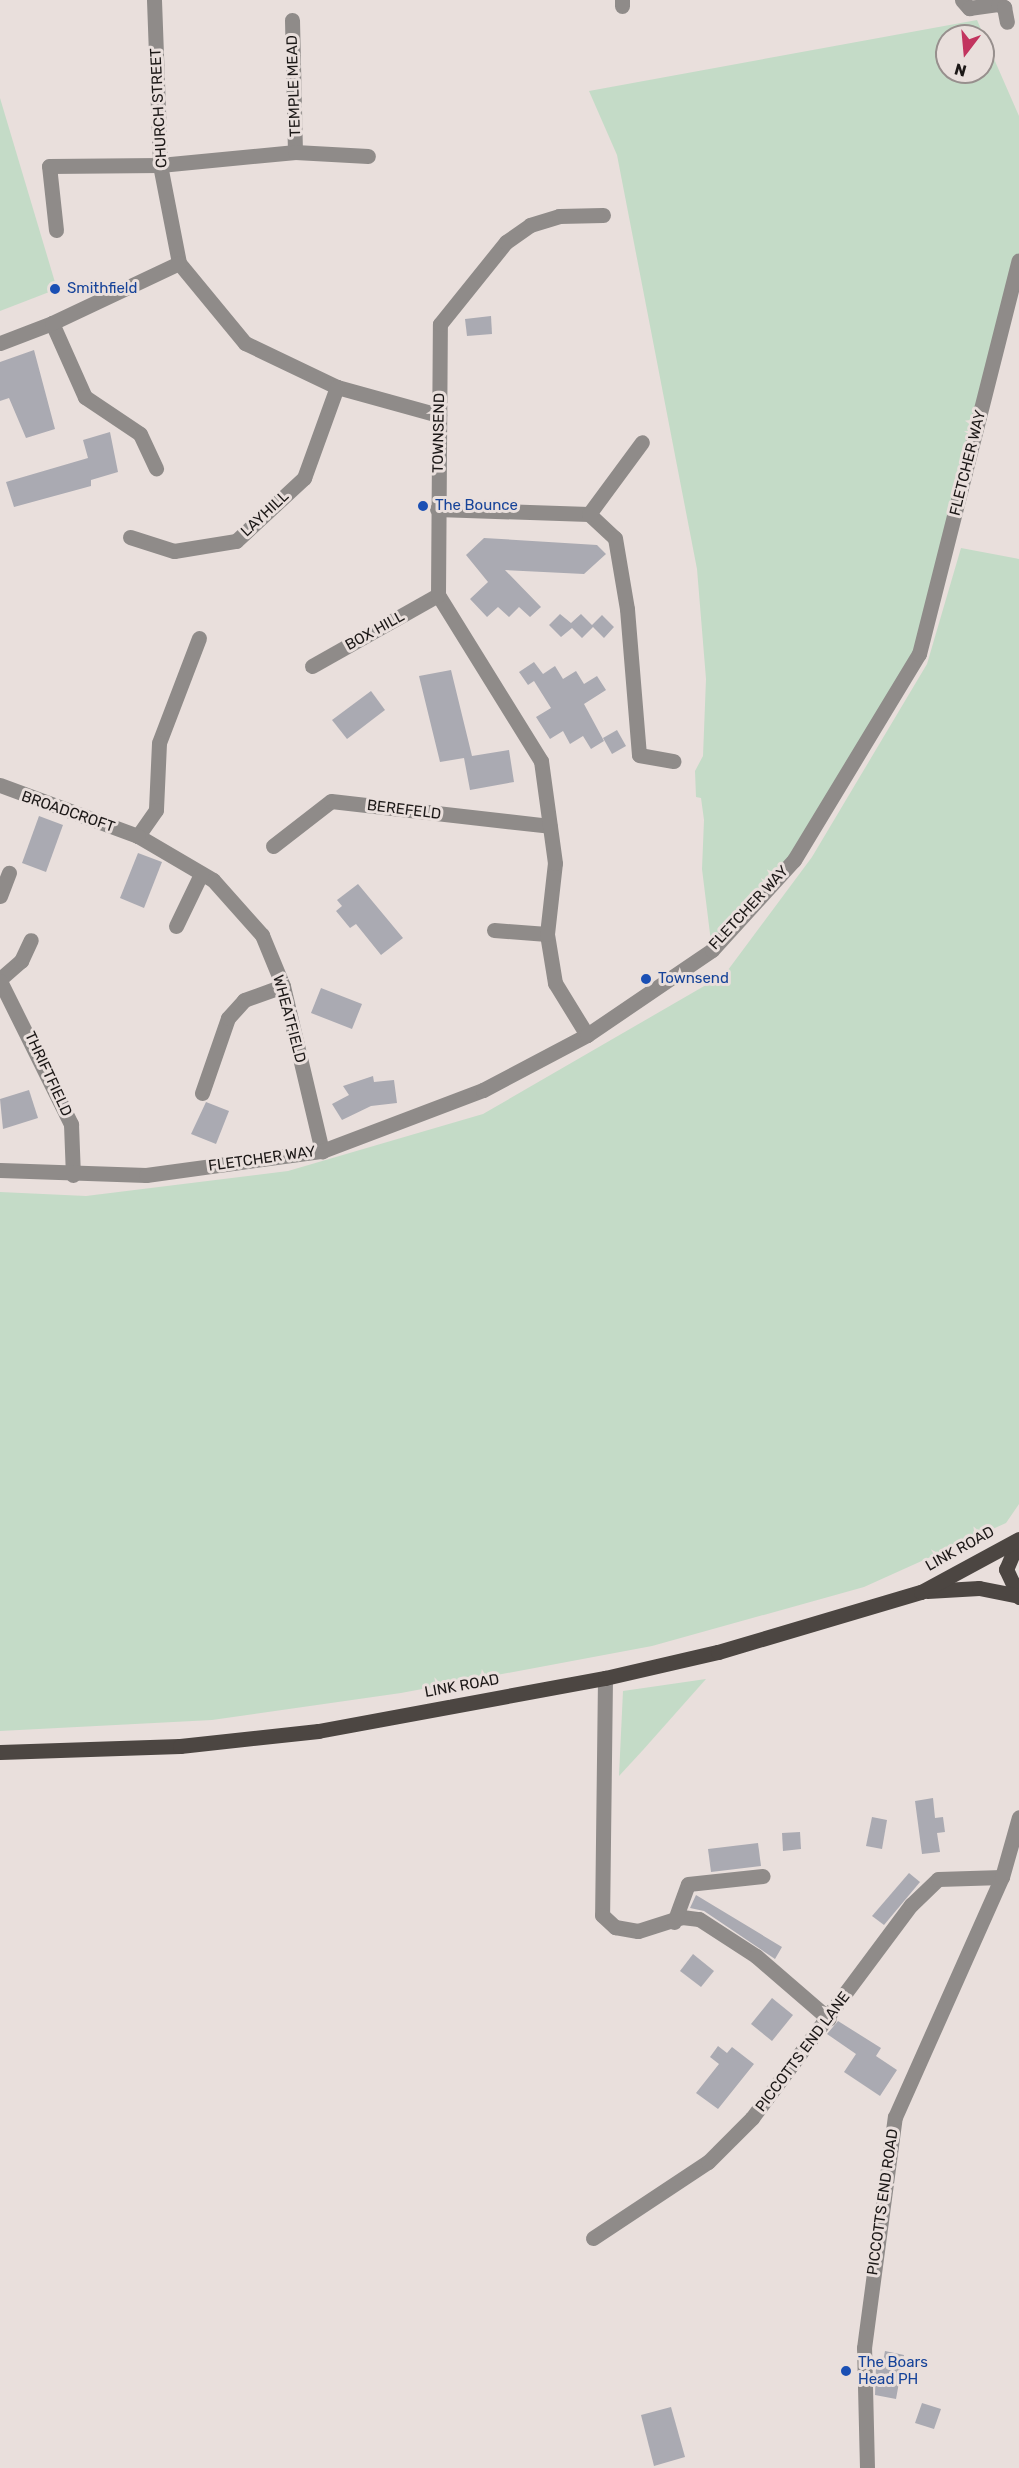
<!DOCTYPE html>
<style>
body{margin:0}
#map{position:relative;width:1019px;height:2468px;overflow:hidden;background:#e9dfdc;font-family:Rubik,sans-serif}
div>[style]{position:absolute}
.green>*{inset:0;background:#c4dbc7}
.building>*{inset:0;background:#aaaab2}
.minor>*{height:15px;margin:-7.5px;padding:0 7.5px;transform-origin:7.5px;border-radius:7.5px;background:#8f8b89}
.major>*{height:15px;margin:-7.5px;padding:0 7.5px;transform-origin:7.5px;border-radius:7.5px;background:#4c4642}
.dots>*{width:16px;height:16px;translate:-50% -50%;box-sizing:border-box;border:3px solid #e9dfdc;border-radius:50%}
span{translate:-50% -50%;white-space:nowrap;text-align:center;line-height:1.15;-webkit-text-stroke:6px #e9dfdc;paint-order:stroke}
.street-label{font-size:15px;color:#1c1817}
.transit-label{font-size:15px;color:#164399}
.left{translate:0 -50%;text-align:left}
.north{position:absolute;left:935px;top:24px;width:60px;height:60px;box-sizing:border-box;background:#e9dfdc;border:2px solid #978f8d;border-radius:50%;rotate:196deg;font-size:16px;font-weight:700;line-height:24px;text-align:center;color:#1c1817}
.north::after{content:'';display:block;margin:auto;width:21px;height:27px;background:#c2345f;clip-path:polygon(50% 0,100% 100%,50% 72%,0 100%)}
</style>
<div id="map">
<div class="green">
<div style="clip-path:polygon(evenodd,977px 20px,1019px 116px,1019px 260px,919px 654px,794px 860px,712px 950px,702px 869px,704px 820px,701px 798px,696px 797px,695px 771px,703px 756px,706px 679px,697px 569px,617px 155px,589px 91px,977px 20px,947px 36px,983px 36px,983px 72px,947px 72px,947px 36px)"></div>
<div style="clip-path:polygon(0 98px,57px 289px,0 311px)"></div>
<div style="clip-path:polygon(961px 548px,1019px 559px,1019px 1504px,1006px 1523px,864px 1587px,652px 1646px,401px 1693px,212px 1720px,0 1731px,0 1192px,86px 1196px,288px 1171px,483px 1114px,725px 974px,812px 857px,927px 664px)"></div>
<div style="clip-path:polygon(706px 1679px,643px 1750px,619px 1776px,623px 1691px)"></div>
</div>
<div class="building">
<div style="clip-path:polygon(491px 316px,492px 334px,467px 336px,465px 319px)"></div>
<div style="clip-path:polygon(34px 350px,55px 429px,26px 438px,9px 398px,0 401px,0 362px)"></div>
<div style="clip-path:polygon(110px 432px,118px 472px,91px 480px,91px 486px,14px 507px,6px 482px,88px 458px,83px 440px)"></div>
<div style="clip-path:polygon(484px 538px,597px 545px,606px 554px,584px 574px,505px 570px,541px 607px,530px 617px,519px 607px,509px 617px,498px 607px,487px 617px,470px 599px,488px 582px,466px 555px)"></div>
<div style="clip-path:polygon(560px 614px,571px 623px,581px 614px,592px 625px,602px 615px,614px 627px,604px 638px,593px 627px,582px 638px,572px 628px,561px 637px,549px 625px)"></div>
<div style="clip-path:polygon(534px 662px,543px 674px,555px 666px,563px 679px,576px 671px,584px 684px,597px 676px,606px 690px,584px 704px,604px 741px,591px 749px,583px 736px,570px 744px,563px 731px,550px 739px,536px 717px,551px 708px,534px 681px,528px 685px,519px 672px)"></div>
<div style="clip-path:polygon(451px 670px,472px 756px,509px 750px,514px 782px,470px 790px,464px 758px,440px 762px,419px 676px)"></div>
<div style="clip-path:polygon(371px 691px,385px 710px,347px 739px,332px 720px)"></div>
<div style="clip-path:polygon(617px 730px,626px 746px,612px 754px,603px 738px)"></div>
<div style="clip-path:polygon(39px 816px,63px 825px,46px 872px,22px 863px)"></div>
<div style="clip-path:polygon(138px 853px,162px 862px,144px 908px,120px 898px)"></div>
<div style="clip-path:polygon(358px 884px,403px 938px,381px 955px,356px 924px,350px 928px,336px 911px,342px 906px,337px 900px)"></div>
<div style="clip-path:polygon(321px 988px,362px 1004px,352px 1029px,311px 1013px)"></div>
<div style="clip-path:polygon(373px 1076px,374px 1082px,394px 1080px,397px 1103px,371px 1106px,342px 1120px,332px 1104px,349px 1095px,343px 1086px)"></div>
<div style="clip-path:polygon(29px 1090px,38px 1118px,3px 1129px,0 1099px)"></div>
<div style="clip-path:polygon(206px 1102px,229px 1111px,216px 1144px,191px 1134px)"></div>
<div style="clip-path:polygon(933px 1798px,935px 1818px,943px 1817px,945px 1832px,937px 1833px,940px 1852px,922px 1854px,915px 1801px)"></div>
<div style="clip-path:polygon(872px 1817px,887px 1820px,882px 1849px,866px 1846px)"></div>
<div style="clip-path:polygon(800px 1832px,801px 1849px,783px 1851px,782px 1833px)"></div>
<div style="clip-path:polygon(758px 1843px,761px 1866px,711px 1872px,708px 1849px)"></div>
<div style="clip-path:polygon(909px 1873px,920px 1882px,884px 1925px,872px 1916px)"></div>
<div style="clip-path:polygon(696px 1895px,782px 1947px,775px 1959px,704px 1911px,690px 1908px)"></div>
<div style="clip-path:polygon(693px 1954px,714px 1971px,701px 1987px,680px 1971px)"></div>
<div style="clip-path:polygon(772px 1998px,793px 2015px,772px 2041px,751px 2024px)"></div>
<div style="clip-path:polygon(838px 2021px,881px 2048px,876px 2056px,897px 2070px,880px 2096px,844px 2072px,856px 2054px,827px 2034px)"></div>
<div style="clip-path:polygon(718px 2046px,727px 2053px,732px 2047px,754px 2064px,718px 2109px,696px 2093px,719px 2064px,710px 2057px)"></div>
<div style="clip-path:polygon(885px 2351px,904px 2355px,896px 2399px,875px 2395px,876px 2366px,882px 2367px)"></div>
<div style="clip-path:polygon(922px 2403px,941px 2409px,934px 2429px,915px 2423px)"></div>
<div style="clip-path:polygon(671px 2407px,685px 2457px,654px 2466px,641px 2415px)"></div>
</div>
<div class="minor">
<div style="left:154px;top:0;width:165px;rotate:87.9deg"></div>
<div style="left:160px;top:165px;width:100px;rotate:79deg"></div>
<div style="left:179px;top:263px;width:104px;rotate:50.5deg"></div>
<div style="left:245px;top:343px;width:102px;rotate:25.6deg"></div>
<div style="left:337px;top:387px;width:106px;rotate:15.4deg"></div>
<div style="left:622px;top:0;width:6px;rotate:90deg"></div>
<div style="left:962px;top:0;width:11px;rotate:49deg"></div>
<div style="left:969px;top:8px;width:29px;rotate:-8deg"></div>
<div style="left:998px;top:4px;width:7px;rotate:27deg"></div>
<div style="left:1004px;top:7px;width:15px;rotate:79deg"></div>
<div style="left:292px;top:20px;width:132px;rotate:88.7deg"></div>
<div style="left:56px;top:230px;width:64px;rotate:-96.2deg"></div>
<div style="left:49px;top:166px;width:111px;rotate:-0.5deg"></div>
<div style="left:160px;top:165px;width:136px;rotate:-5.5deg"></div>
<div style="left:295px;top:152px;width:73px;rotate:3.1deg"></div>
<div style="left:52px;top:323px;width:81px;rotate:66deg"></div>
<div style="left:85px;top:397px;width:66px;rotate:33.9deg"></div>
<div style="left:140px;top:434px;width:38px;rotate:65deg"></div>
<div style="left:0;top:343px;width:56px;rotate:-21deg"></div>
<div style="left:52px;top:323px;width:140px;rotate:-25.3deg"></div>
<div style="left:437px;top:509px;width:152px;rotate:1.9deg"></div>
<div style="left:589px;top:514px;width:35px;rotate:43deg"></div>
<div style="left:615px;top:538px;width:72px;rotate:80.4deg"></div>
<div style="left:627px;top:609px;width:146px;rotate:85.3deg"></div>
<div style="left:639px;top:755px;width:35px;rotate:10deg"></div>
<div style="left:589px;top:514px;width:89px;rotate:-53.6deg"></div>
<div style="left:130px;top:537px;width:46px;rotate:17.7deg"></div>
<div style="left:174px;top:551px;width:63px;rotate:-9.2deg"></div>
<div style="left:236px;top:541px;width:93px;rotate:-42.8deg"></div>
<div style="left:304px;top:478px;width:97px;rotate:-70.1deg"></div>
<div style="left:199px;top:638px;width:112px;rotate:110.9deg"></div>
<div style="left:159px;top:743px;width:67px;rotate:92.6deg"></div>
<div style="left:156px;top:810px;width:32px;rotate:125deg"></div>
<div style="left:138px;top:836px;width:87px;rotate:30.4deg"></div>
<div style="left:213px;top:880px;width:74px;rotate:48.3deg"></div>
<div style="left:262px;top:935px;width:55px;rotate:67.6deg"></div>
<div style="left:283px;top:986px;width:170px;rotate:76.7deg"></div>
<div style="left:312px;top:666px;width:145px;rotate:-29.4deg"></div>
<div style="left:0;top:785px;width:147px;rotate:20.3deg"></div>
<div style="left:273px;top:846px;width:73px;rotate:-37.8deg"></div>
<div style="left:331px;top:801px;width:220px;rotate:6.5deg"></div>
<div style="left:0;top:896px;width:25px;rotate:-69deg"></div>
<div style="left:176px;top:926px;width:58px;rotate:-64.3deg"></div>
<div style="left:494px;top:930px;width:53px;rotate:4.3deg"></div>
<div style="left:0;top:979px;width:28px;rotate:-41deg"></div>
<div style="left:21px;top:961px;width:23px;rotate:-65deg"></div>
<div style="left:0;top:981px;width:160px;rotate:63.6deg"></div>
<div style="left:71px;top:1124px;width:51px;rotate:87.8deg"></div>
<div style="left:587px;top:1035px;width:61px;rotate:-121.6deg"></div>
<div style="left:555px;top:983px;width:50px;rotate:-99.3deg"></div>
<div style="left:547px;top:934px;width:71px;rotate:-83.6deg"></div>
<div style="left:555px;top:863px;width:103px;rotate:-97.8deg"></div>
<div style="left:541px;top:761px;width:195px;rotate:-121.8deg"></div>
<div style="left:438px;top:595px;width:271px;rotate:-89.6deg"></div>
<div style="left:440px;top:324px;width:105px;rotate:-51.2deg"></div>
<div style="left:506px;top:242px;width:29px;rotate:-35deg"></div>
<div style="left:530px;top:225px;width:30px;rotate:-17deg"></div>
<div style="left:559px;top:216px;width:44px;rotate:-1.3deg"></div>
<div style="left:202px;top:1093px;width:79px;rotate:-70.9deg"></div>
<div style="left:228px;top:1018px;width:24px;rotate:-48deg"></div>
<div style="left:244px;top:1000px;width:41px;rotate:-19.7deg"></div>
<div style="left:0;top:1170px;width:146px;rotate:2deg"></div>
<div style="left:146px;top:1175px;width:178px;rotate:-7.8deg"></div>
<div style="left:322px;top:1151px;width:172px;rotate:-20.8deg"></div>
<div style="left:483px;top:1090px;width:118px;rotate:-27.9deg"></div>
<div style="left:587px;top:1035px;width:151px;rotate:-34.2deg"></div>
<div style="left:712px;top:950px;width:122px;rotate:-47.7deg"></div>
<div style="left:794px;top:860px;width:241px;rotate:-58.8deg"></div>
<div style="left:919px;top:654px;width:406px;rotate:-75.8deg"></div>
<div style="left:605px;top:1678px;width:237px;rotate:90.7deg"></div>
<div style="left:602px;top:1915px;width:18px;rotate:43deg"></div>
<div style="left:615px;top:1927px;width:23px;rotate:10deg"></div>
<div style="left:638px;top:1931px;width:46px;rotate:-17.7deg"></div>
<div style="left:682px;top:1917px;width:17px;rotate:7deg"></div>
<div style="left:699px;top:1919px;width:68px;rotate:33deg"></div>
<div style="left:756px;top:1956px;width:96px;rotate:40.8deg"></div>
<div style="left:674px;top:1922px;width:40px;rotate:-69.8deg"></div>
<div style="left:688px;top:1884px;width:75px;rotate:-6.1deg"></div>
<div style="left:593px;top:2238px;width:138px;rotate:-33.5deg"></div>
<div style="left:708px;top:2162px;width:62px;rotate:-45deg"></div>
<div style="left:752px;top:2118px;width:266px;rotate:-53.3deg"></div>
<div style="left:911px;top:1905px;width:37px;rotate:-44deg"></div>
<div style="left:938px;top:1879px;width:64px;rotate:-1.8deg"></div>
<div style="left:867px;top:2468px;width:120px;rotate:-91.4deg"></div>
<div style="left:864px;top:2348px;width:233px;rotate:-82.4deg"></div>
<div style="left:895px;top:2117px;width:263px;rotate:-66deg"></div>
<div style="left:1002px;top:1877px;width:62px;rotate:-74.2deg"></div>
</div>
<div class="major">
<div style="left:1019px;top:1539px;width:33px;rotate:113deg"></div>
<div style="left:1006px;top:1569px;width:31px;rotate:65deg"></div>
<div style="left:927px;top:1591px;width:52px;rotate:-3.3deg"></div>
<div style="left:979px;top:1588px;width:41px;rotate:11.3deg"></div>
<div style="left:0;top:1752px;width:180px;rotate:-1.9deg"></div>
<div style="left:180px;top:1746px;width:139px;rotate:-6.2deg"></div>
<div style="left:318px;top:1731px;width:292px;rotate:-10.5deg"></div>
<div style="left:605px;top:1678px;width:116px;rotate:-13deg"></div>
<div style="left:718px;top:1652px;width:212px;rotate:-16.5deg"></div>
<div style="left:921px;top:1592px;width:109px;rotate:-28.4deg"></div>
</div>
<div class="dots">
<div style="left:55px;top:289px;background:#1a4fb4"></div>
<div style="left:423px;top:506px;background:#1a4fb4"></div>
<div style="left:646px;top:979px;background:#1a4fb4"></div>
<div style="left:846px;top:2371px;background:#1a4fb4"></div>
</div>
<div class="street-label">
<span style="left:294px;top:86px;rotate:-92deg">TEMPLE MEAD</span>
<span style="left:159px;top:108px;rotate:-93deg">CHURCH STREET</span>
<span style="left:439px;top:433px;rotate:-89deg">TOWNSEND</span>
<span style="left:968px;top:463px;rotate:-76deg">FLETCHER WAY</span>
<span style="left:265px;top:514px;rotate:-43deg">LAYHILL</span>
<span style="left:375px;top:631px;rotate:-29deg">BOX HILL</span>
<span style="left:404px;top:810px;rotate:7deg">BEREFELD</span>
<span style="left:68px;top:812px;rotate:19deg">BROADCROFT</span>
<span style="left:749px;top:908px;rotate:-47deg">FLETCHER WAY</span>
<span style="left:289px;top:1019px;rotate:75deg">WHEATFIELD</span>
<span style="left:48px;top:1074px;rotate:65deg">THRIFTFIELD</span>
<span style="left:262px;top:1159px;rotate:-8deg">FLETCHER WAY</span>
<span style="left:960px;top:1549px;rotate:-29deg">LINK ROAD</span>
<span style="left:462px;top:1686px;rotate:-10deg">LINK ROAD</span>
<span style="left:803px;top:2052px;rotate:-53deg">PICCOTTS END LANE</span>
<span style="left:883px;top:2202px;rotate:-82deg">PICCOTTS END ROAD</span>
</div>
<div class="transit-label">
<span class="left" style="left:67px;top:289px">Smithfield</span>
<span class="left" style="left:435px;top:506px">The Bounce</span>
<span class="left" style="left:658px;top:979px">Townsend</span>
<span class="left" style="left:858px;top:2371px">The Boars<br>Head PH</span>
</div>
<div class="north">N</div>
</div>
